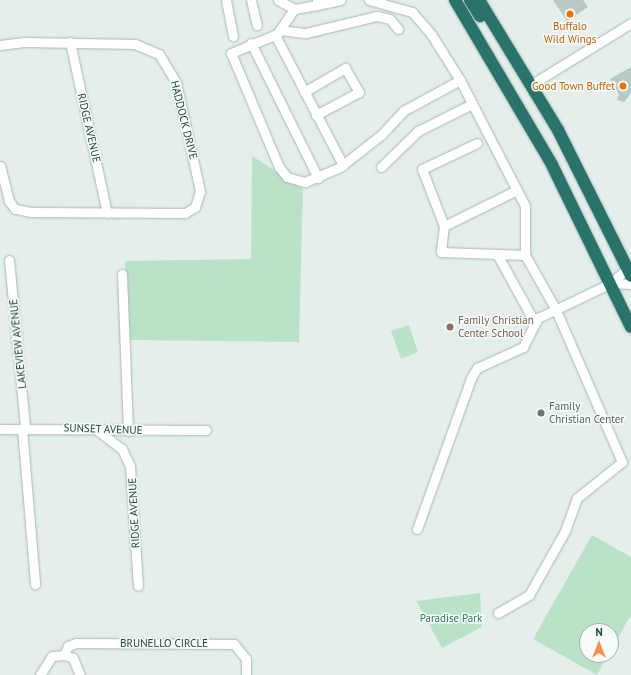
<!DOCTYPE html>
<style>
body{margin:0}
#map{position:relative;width:631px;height:675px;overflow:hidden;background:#e4efeb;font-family:"PT Sans",sans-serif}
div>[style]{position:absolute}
.green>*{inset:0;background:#bbe2c9}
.building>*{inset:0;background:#b9cac4}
.roads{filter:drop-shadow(0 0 1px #a6b8b3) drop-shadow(0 0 1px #a6b8b3)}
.minor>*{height:9px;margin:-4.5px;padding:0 4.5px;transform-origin:4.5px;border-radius:4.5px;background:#fff}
.highway>*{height:12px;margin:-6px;padding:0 6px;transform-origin:6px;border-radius:6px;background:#29736b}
.dots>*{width:11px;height:11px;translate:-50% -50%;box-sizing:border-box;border:2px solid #f5fbf8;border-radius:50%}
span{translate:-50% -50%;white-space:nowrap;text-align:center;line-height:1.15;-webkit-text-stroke:3px #f5fbf8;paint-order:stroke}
.food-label{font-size:11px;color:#c56008}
.right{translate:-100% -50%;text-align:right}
.street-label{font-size:11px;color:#21433d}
.education-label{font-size:11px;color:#785e54}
.left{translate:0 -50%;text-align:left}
.worship-label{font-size:11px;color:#5b616d}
.park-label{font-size:11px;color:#267f51}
.north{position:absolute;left:579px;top:623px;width:40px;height:40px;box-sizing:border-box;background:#f5fbf8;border:1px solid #a0b1ad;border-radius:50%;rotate:0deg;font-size:11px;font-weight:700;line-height:16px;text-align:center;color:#21433d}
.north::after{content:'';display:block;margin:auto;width:14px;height:18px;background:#ff8d52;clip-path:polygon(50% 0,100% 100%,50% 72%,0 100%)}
</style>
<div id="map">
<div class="green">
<div style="clip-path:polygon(252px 156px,303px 189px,299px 342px,129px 340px,125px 261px,251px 259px)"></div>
<div style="clip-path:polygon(409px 325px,418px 352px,401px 359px,391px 331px)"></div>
<div style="clip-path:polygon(592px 535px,631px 557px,631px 615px,611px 650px,611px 631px,587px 631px,587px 655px,608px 655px,597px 675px,533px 639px)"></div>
<div style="clip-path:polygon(480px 593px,482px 627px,442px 648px,416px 601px)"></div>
</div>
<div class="building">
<div style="clip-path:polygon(553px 0,583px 0,588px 7px,567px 21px)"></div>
<div style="clip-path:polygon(631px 67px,631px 93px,624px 102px,617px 100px,619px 94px,610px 79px)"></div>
</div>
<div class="roads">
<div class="minor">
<div style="left:226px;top:0;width:37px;rotate:79deg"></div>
<div style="left:251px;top:0;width:26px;rotate:77deg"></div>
<div style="left:278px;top:0;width:18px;rotate:29deg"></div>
<div style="left:317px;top:0;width:5px;rotate:90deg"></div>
<div style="left:317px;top:5px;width:24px;rotate:-12deg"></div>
<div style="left:369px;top:0;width:45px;rotate:15.6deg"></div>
<div style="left:412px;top:12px;width:29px;rotate:49deg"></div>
<div style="left:431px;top:34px;width:54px;rotate:57.8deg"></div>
<div style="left:460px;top:80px;width:142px;rotate:62.7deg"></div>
<div style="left:525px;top:206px;width:49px;rotate:90deg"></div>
<div style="left:525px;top:255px;width:61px;rotate:60.5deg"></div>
<div style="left:555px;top:308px;width:168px;rotate:66.5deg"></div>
<div style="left:622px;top:462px;width:58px;rotate:141.3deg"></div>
<div style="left:577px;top:498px;width:35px;rotate:110deg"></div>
<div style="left:565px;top:531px;width:73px;rotate:119.4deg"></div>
<div style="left:529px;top:595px;width:36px;rotate:150deg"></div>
<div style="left:317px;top:5px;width:23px;rotate:170deg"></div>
<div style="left:294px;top:9px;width:30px;rotate:124deg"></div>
<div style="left:277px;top:34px;width:50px;rotate:157.6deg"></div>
<div style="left:231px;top:53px;width:124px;rotate:67.2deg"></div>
<div style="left:279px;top:167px;width:13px;rotate:51deg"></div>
<div style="left:287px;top:177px;width:19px;rotate:16deg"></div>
<div style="left:305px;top:182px;width:38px;rotate:-23deg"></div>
<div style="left:340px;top:167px;width:52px;rotate:-38deg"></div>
<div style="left:381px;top:135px;width:33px;rotate:-47deg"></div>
<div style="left:403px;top:111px;width:65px;rotate:-28.5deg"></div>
<div style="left:280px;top:30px;width:26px;rotate:7deg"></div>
<div style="left:306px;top:33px;width:73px;rotate:-13.5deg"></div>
<div style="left:377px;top:16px;width:13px;rotate:13deg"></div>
<div style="left:390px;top:19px;width:13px;rotate:51deg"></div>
<div style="left:275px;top:35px;width:147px;rotate:62.4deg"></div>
<div style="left:70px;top:42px;width:175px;rotate:77.8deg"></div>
<div style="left:251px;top:43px;width:151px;rotate:63.6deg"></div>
<div style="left:0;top:45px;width:26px;rotate:-7deg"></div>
<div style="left:26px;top:42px;width:109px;rotate:1.1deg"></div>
<div style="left:135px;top:44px;width:26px;rotate:23deg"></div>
<div style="left:159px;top:54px;width:33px;rotate:59deg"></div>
<div style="left:176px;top:82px;width:112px;rotate:77.6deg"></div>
<div style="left:200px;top:191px;width:17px;rotate:107deg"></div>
<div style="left:195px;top:207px;width:12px;rotate:149deg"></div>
<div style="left:185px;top:213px;width:154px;rotate:-179.6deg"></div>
<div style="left:31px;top:212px;width:16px;rotate:-169deg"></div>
<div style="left:15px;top:209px;width:10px;rotate:-127deg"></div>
<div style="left:9px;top:201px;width:36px;rotate:-104deg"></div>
<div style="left:532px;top:84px;width:116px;rotate:-31.6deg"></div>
<div style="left:304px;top:92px;width:48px;rotate:-30.3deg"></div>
<div style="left:345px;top:68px;width:28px;rotate:60deg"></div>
<div style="left:359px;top:92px;width:49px;rotate:151.9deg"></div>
<div style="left:477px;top:143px;width:61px;rotate:154.7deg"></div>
<div style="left:422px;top:169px;width:61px;rotate:68.9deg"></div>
<div style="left:444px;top:226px;width:26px;rotate:97deg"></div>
<div style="left:441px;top:252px;width:84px;rotate:2deg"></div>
<div style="left:381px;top:167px;width:52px;rotate:-44.2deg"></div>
<div style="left:418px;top:131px;width:60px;rotate:-26.6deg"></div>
<div style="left:444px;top:226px;width:81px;rotate:-26.3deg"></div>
<div style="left:497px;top:254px;width:79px;rotate:61.2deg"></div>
<div style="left:9px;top:260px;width:168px;rotate:84.5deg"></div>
<div style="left:122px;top:274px;width:157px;rotate:87.8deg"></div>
<div style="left:611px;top:283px;width:20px;rotate:3deg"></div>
<div style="left:22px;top:428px;width:157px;rotate:85.2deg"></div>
<div style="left:0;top:429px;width:206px;rotate:0.3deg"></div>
<div style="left:98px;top:431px;width:30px;rotate:37deg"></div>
<div style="left:122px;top:449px;width:19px;rotate:65deg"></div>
<div style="left:130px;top:466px;width:120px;rotate:86.2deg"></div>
<div style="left:417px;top:529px;width:160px;rotate:-70.3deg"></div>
<div style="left:471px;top:378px;width:12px;rotate:-59deg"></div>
<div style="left:477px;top:368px;width:51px;rotate:-24.5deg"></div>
<div style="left:523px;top:347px;width:33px;rotate:-63deg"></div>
<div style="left:538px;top:318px;width:81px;rotate:-25.6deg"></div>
<div style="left:611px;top:283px;width:27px;rotate:-42deg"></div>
<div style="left:64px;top:655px;width:10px;rotate:-66deg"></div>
<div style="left:68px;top:646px;width:9px;rotate:-21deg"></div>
<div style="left:76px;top:643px;width:158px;rotate:0.4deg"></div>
<div style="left:234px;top:644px;width:19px;rotate:51deg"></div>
<div style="left:246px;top:659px;width:16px;rotate:90deg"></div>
<div style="left:40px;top:675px;width:22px;rotate:-58deg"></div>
<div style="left:52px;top:656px;width:12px;rotate:-5deg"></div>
<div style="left:64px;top:655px;width:9px;rotate:18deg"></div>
<div style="left:73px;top:658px;width:18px;rotate:68deg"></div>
</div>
<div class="highway">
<div style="left:455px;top:0;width:191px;rotate:59.5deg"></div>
<div style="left:552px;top:165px;width:180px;rotate:64deg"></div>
<div style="left:470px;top:0;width:19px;rotate:58deg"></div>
<div style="left:479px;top:0;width:152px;rotate:58.7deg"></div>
<div style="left:558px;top:130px;width:163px;rotate:63.4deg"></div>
</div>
</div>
<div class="dots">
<div style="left:570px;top:14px;background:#e8710a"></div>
<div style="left:623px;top:86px;background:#e8710a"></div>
<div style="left:450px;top:327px;background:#8d6e63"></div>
<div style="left:541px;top:413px;background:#6b7280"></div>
</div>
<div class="food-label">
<span style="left:570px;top:33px">Buffalo<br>Wild Wings</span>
<span class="right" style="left:615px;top:86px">Good Town Buffet</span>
</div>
<div class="street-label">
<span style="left:184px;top:120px;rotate:76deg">HADDOCK DRIVE</span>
<span style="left:89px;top:128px;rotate:77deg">RIDGE AVENUE</span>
<span style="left:18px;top:344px;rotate:-96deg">LAKEVIEW AVENUE</span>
<span style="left:103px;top:429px;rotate:2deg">SUNSET AVENUE</span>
<span style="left:134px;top:513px;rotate:-93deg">RIDGE AVENUE</span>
<span style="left:164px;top:643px">BRUNELLO CIRCLE</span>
</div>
<div class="education-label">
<span class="left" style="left:458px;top:327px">Family Christian<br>Center School</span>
</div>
<div class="worship-label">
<span class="left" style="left:549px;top:413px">Family<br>Christian Center</span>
</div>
<div class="park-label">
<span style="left:451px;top:618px">Paradise Park</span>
</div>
<div class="north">N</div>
</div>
